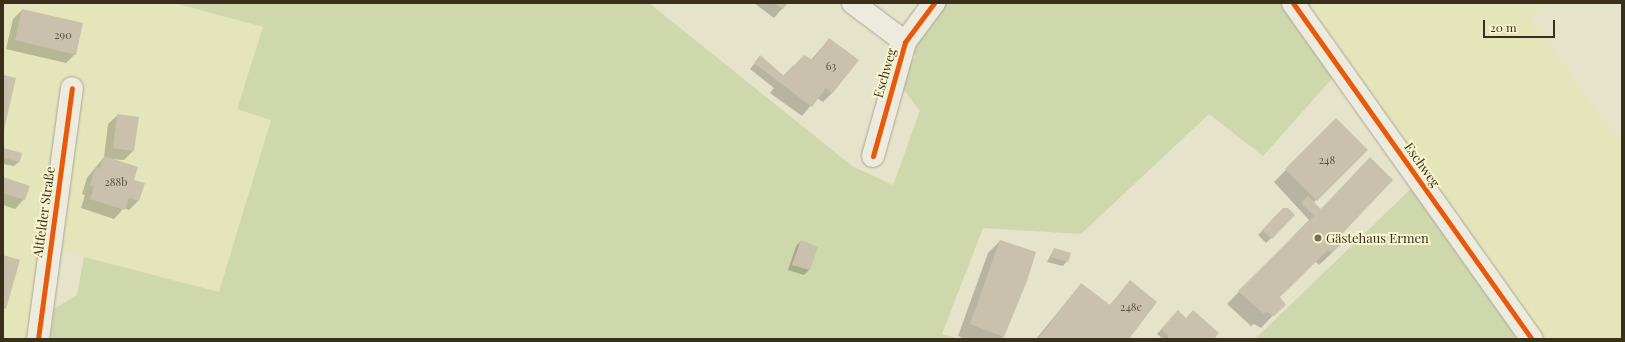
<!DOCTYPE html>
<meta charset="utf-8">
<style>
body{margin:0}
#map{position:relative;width:1625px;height:342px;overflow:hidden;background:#e5e3ca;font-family:"Playfair Display",serif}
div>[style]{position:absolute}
.farmland>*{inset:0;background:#e4e5ba}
.green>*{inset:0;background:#ced8ac}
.shadow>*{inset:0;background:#0003}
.building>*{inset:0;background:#c9c1ab}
.roads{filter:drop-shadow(0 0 1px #aaa694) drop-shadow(0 0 1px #aaa694)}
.minor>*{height:22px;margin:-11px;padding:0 11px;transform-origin:11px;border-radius:11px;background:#ecebdd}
.cycleway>*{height:5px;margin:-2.5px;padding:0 2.5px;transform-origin:2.5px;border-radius:2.5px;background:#e8590c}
.dots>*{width:11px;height:11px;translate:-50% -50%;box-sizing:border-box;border:2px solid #f7f4cf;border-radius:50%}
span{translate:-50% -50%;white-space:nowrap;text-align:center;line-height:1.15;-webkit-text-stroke:4px #f7f4cf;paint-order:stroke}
.number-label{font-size:11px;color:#5d5440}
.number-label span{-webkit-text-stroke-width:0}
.street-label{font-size:13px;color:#39301c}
.poi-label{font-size:13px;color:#39301c}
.left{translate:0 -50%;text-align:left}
.frame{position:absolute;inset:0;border:4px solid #39301c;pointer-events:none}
.scale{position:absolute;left:1483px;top:20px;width:72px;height:18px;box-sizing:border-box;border:2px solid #39301c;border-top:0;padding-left:5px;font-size:12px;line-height:14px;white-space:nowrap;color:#39301c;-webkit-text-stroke:3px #f7f4cf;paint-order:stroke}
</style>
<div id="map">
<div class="farmland">
<div style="clip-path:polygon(3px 3px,174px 3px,263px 27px,237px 109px,271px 120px,219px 293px,43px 247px,31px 339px,3px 339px)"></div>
<div style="clip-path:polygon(1293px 3px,1549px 3px,1530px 17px,1622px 145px,1622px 339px,1533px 339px)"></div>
</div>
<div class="green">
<div style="clip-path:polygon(174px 3px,649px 3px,852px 166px,893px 185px,920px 111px,898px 82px,916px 56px,907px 51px,945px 3px,1290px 3px,1337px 73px,1263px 156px,1209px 114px,1081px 234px,983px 228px,942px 334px,959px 339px,50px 339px,54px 309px,77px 295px,84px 257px,219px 292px,271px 120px,237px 109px,263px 27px)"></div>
<div style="clip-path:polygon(1419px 181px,1532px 339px,1259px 339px,1257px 337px)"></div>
</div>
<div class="shadow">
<div style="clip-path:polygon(754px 3px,787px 3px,774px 18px)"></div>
<div style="clip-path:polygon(22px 10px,75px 54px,66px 63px,6px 49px,13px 19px)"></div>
<div style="clip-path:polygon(829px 39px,832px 93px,823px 102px,817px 98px,802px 116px,770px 93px,774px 88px,750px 69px,761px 56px,783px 76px,793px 66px,811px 60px)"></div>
<div style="clip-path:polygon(118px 115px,133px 151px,124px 160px,112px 159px,133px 181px,139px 200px,129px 210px,124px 208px,114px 219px,81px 208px,85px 195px,82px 194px,87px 178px,104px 157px,108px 124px)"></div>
<div style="clip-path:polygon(1336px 120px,1366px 150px,1313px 203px,1320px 210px,1370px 159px,1340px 235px,1332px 253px,1319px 265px,1315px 261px,1279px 297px,1284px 304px,1261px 328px,1254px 324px,1251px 326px,1227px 304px,1309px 220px,1274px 182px)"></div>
<div style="clip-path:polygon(3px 149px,19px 162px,14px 166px,3px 164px)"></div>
<div style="clip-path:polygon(3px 178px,24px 199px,15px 209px,3px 205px)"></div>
<div style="clip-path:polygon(1284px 209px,1294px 215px,1266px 243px,1258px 235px)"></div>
<div style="clip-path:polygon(801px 241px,809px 270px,804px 275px,788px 270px,796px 246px)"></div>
<div style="clip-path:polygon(1000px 241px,1004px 336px,1001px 339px,965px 339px,958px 336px,988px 253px)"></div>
<div style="clip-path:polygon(1054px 249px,1067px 261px,1063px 266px,1047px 262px)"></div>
<div style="clip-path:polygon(1130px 282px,1127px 339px,1036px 339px,1081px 284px,1109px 306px)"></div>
<div style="clip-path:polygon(1173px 317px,1212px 339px,1163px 339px,1157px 334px)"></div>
</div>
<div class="building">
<div style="clip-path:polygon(774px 3px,788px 3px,783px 9px)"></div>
<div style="clip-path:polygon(22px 9px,83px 23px,76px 55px,15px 40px)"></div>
<div style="clip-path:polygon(829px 38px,859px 60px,832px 94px,826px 88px,812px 107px,754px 63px,760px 55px,784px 76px,804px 55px,813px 60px)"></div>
<div style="clip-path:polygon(3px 75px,16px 78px,4px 130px,3px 130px)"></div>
<div style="clip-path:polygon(117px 114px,139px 117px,134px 151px,113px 148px)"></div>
<div style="clip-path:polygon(1336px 118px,1368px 150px,1317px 201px,1285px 169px)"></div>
<div style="clip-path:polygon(3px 148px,22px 153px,20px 162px,3px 158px)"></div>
<div style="clip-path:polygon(104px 156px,138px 167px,134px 180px,145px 183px,139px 201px,129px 198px,125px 210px,90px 199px,94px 186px,90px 185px,96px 167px,100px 169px)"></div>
<div style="clip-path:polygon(1370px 157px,1393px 180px,1341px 235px,1346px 240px,1332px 253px,1328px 250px,1280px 297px,1286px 305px,1274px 316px,1267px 312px,1264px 314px,1238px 291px,1314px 216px,1301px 203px,1308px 196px,1321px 209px)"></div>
<div style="clip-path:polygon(3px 177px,30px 186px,25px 200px,3px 193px)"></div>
<div style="clip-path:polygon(1283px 208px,1288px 208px,1295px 215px,1272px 239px,1262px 230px)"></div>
<div style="clip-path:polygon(801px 240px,818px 247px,810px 270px,792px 265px)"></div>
<div style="clip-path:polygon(1000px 240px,1036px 252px,1027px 281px,1004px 337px,970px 324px)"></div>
<div style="clip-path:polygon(1054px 248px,1071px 253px,1068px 262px,1051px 257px)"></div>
<div style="clip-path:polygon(3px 255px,20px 260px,6px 309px,3px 308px)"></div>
<div style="clip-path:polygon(1130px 280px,1157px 302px,1129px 339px,1038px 339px,1081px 283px,1110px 305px)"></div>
<div style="clip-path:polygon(1178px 310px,1186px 318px,1193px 310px,1219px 333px,1214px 339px,1167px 339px,1169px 336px,1161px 329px)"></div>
</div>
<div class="roads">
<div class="minor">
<div style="left:853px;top:3px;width:65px;rotate:36.9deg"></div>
<div style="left:1293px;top:3px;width:412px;rotate:54.6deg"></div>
<div style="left:873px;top:156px;width:118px;rotate:-74.3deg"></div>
<div style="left:905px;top:42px;width:49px;rotate:-53.4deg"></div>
<div style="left:38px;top:339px;width:253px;rotate:-82.3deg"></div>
</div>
</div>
<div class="cycleway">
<div style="left:1293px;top:3px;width:412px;rotate:54.6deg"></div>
<div style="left:873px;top:156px;width:118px;rotate:-74.3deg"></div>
<div style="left:905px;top:42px;width:49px;rotate:-53.4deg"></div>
<div style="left:38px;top:339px;width:253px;rotate:-82.3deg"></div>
</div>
<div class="dots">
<div style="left:1318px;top:238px;background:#756f59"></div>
</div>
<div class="number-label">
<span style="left:63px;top:35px">290</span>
<span style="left:831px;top:66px">63</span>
<span style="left:1327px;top:160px">248</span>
<span style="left:116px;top:182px">288b</span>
<span style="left:1131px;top:307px">248c</span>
</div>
<div class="street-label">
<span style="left:885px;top:73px;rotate:-74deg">Eschweg</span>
<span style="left:1422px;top:165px;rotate:55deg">Eschweg</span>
<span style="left:44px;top:212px;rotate:-82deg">Altfelder Straße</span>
</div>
<div class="poi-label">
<span class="left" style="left:1326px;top:238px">Gästehaus Ermen</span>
</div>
<div class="frame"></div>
<div class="scale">20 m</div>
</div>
